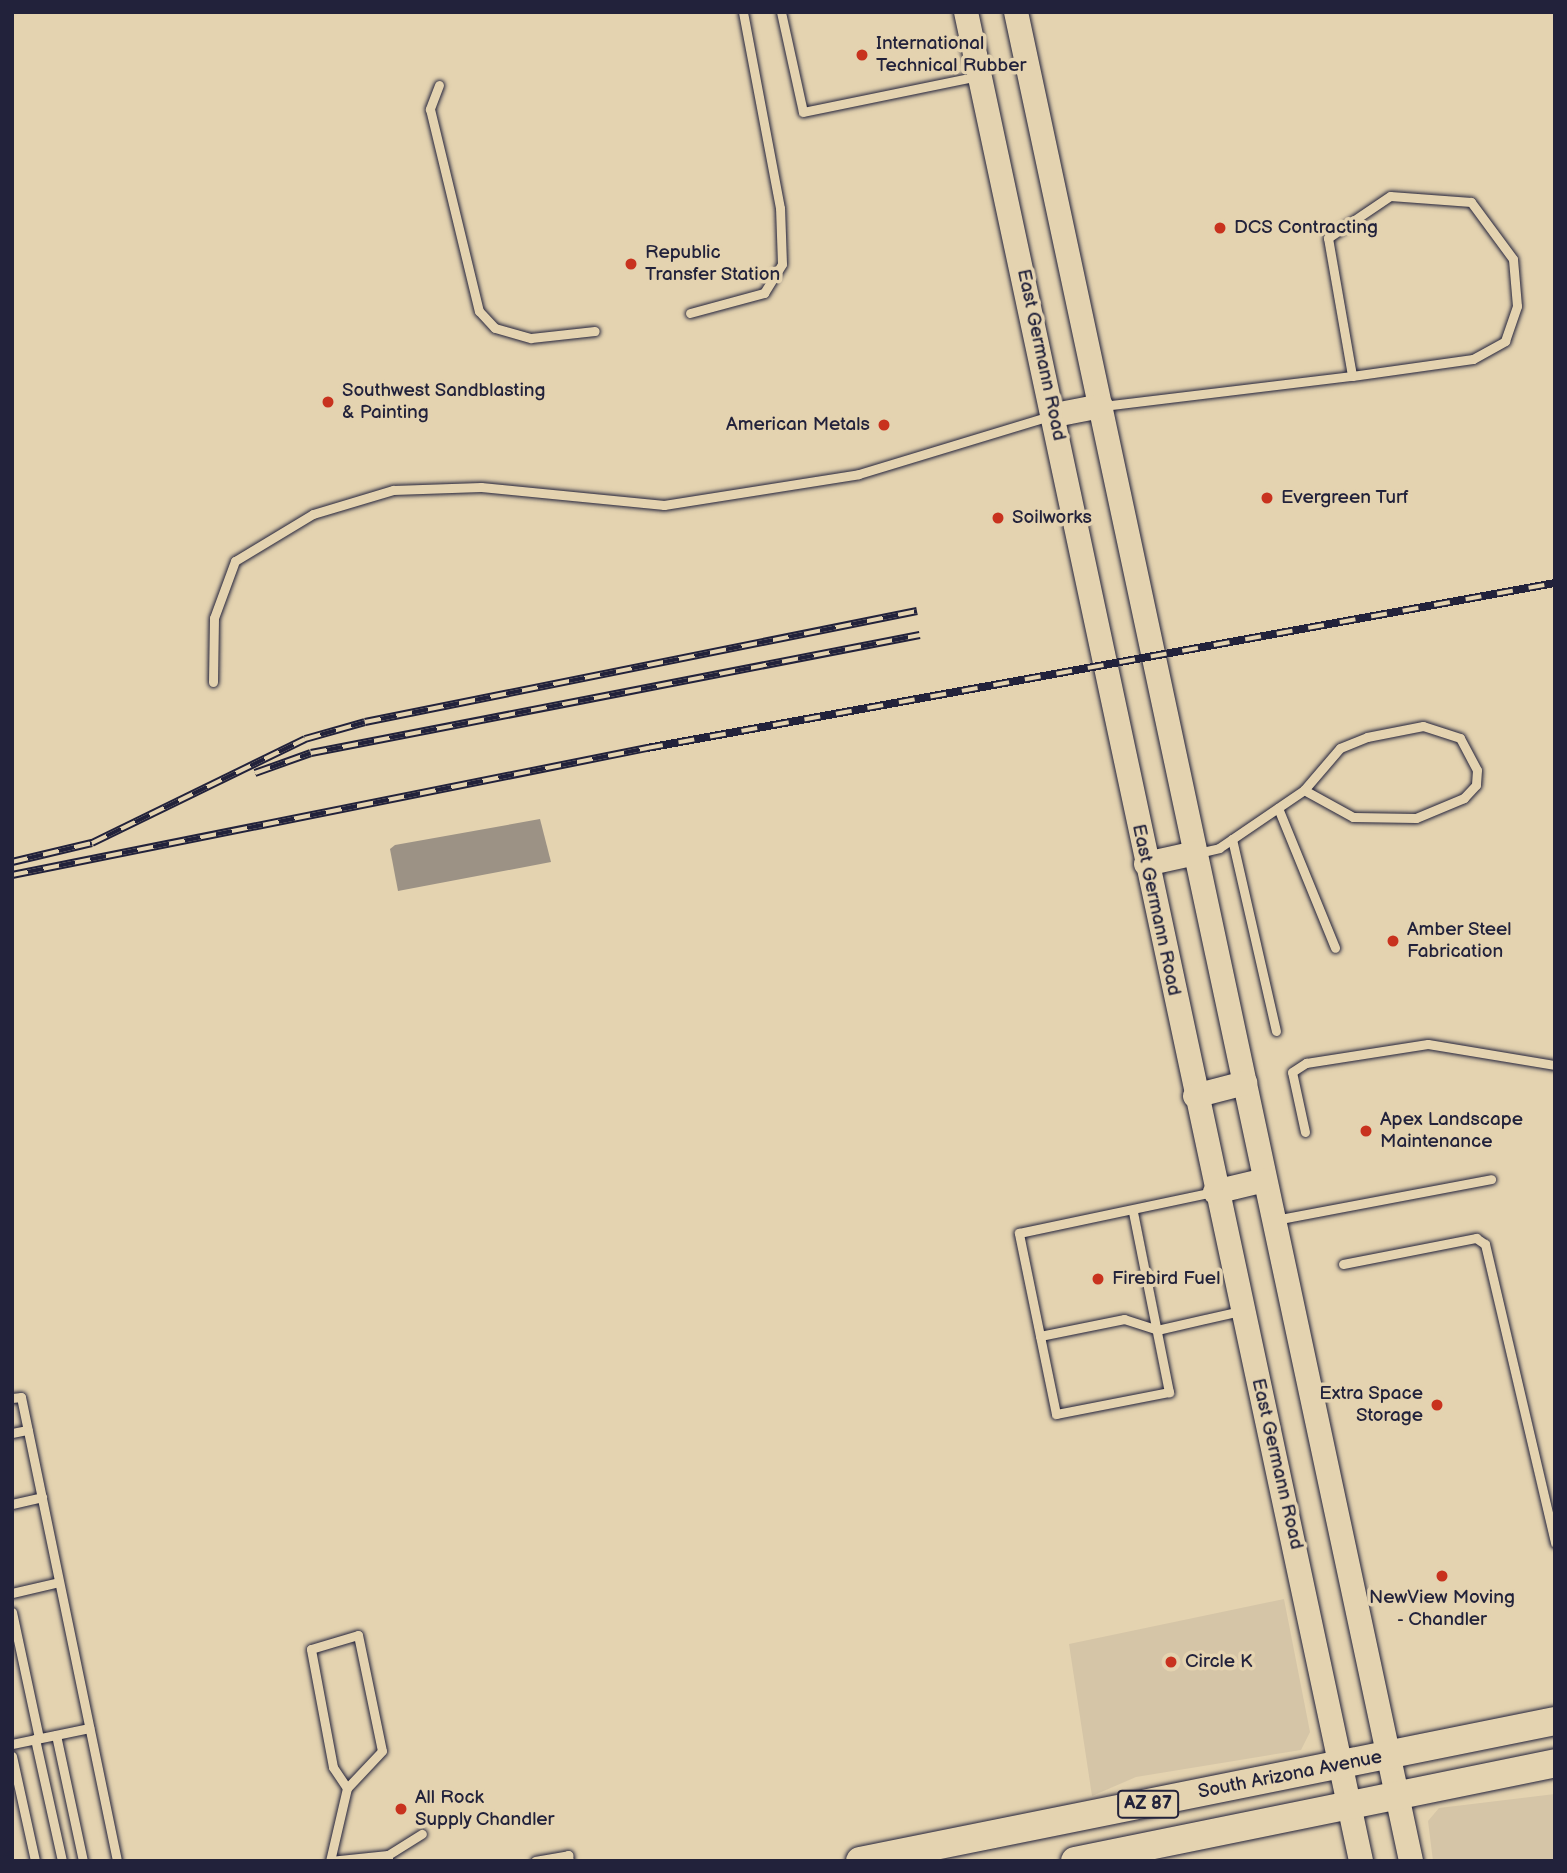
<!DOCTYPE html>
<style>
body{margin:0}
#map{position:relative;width:1567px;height:1873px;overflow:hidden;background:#e4d3b0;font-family:"Balsamiq Sans",sans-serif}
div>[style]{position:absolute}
.built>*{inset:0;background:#d5c5a7}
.water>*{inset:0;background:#9c9285}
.roads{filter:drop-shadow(0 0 2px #22223b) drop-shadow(0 0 2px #22223b)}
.lane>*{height:9px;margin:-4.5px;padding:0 4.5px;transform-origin:4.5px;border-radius:4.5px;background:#e4d3b0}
.secondary>*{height:24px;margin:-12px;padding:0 12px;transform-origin:12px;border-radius:12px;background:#e4d3b0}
.primary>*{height:28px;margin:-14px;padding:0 14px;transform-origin:14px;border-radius:14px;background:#e4d3b0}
.rail>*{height:8px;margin-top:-4px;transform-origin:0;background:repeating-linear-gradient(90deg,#e4d3b0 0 16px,#22223b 0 32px);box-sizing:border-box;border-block:2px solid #22223b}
.dots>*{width:19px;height:19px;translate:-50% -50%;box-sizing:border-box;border:4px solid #e4d3b0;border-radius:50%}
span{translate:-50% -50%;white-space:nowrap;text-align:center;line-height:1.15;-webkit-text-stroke:7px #e4d3b0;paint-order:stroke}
.shield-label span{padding:2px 5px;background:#e4d3b0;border:2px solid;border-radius:5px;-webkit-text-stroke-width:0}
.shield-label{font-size:18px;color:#22223b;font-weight:700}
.poi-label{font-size:19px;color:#22223b}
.left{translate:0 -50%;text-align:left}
.right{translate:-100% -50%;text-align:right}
.street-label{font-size:19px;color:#22223b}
.frame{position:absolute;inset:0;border:14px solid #22223b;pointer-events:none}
</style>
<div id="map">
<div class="built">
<div style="clip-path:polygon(1284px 1599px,1310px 1732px,1301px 1750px,1136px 1777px,1092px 1796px,1069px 1644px)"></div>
<div style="clip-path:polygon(1555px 1794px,1555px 1861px,1433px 1861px,1428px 1821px,1439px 1808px)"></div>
</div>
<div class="water">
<div style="clip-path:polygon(540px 819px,551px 862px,398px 891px,390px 849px,395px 845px)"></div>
</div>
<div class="roads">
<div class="lane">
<div style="left:781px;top:12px;width:102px;rotate:77.6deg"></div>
<div style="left:803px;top:112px;width:179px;rotate:-11.6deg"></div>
<div style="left:439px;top:85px;width:26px;rotate:111deg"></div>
<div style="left:430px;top:109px;width:208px;rotate:76.4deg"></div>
<div style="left:479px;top:311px;width:23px;rotate:47deg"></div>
<div style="left:495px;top:328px;width:37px;rotate:16deg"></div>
<div style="left:531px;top:338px;width:64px;rotate:-6.2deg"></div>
<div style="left:690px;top:313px;width:77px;rotate:-15.1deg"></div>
<div style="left:764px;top:293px;width:34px;rotate:-58deg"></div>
<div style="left:782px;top:264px;width:56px;rotate:-92deg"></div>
<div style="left:780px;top:208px;width:199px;rotate:-100.7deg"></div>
<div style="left:1103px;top:406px;width:251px;rotate:-6.9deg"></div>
<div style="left:1352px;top:376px;width:122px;rotate:-8deg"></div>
<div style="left:1473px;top:359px;width:37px;rotate:-29deg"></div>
<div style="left:1505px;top:341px;width:37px;rotate:-71deg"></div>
<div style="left:1517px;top:306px;width:47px;rotate:-94.9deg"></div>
<div style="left:1513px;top:259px;width:71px;rotate:-126.4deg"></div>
<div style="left:1471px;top:202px;width:81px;rotate:-175.8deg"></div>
<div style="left:1390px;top:196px;width:75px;rotate:145.9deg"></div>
<div style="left:1328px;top:238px;width:140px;rotate:80.1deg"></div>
<div style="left:213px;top:682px;width:64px;rotate:-89.1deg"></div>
<div style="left:214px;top:618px;width:61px;rotate:-69.8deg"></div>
<div style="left:235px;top:561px;width:91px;rotate:-31.1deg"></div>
<div style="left:313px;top:514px;width:84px;rotate:-16.7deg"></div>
<div style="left:393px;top:490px;width:88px;rotate:-2deg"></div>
<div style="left:481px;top:487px;width:184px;rotate:5.6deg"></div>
<div style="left:664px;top:505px;width:197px;rotate:-9deg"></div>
<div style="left:859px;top:474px;width:200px;rotate:-16.9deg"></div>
<div style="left:1278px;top:808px;width:151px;rotate:67.8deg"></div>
<div style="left:1232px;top:839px;width:197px;rotate:77.1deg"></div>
<div style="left:1198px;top:853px;width:22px;rotate:-13deg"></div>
<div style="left:1219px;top:848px;width:103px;rotate:-34.3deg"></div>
<div style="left:1304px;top:790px;width:55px;rotate:-49.4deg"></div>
<div style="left:1340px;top:748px;width:29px;rotate:-22deg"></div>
<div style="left:1367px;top:737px;width:57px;rotate:-11.1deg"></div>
<div style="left:1423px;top:726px;width:39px;rotate:18deg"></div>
<div style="left:1460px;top:738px;width:36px;rotate:62deg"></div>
<div style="left:1477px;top:770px;width:15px;rotate:94deg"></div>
<div style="left:1476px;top:785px;width:18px;rotate:133deg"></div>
<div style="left:1464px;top:798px;width:52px;rotate:157.4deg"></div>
<div style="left:1416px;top:818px;width:63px;rotate:-179.1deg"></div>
<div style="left:1353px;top:817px;width:56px;rotate:-151.1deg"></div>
<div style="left:1305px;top:1132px;width:61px;rotate:-102.2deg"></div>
<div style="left:1292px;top:1072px;width:17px;rotate:-33deg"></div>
<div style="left:1306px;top:1063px;width:123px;rotate:-8.9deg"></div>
<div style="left:1428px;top:1044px;width:129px;rotate:9.4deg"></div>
<div style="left:1133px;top:1212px;width:184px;rotate:78.7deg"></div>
<div style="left:1169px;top:1392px;width:115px;rotate:169deg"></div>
<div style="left:1056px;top:1414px;width:185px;rotate:-101.6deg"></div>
<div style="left:1019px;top:1233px;width:199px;rotate:-11.9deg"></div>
<div style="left:1275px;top:1220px;width:220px;rotate:-10.7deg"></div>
<div style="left:1343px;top:1264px;width:136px;rotate:-11.1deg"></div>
<div style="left:1476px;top:1238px;width:11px;rotate:34deg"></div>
<div style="left:1485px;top:1244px;width:307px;rotate:76.8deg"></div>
<div style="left:1040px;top:1336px;width:86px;rotate:-11.4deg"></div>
<div style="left:1124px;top:1319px;width:35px;rotate:18deg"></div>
<div style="left:1157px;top:1330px;width:85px;rotate:-12.9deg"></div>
<div style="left:12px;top:1398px;width:9px;rotate:-6deg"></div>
<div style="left:21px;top:1397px;width:474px;rotate:78.3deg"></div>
<div style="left:12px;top:1433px;width:16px;rotate:-11deg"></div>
<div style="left:12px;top:1504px;width:31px;rotate:-13deg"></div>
<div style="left:12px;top:1593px;width:48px;rotate:-13.2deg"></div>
<div style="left:12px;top:1612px;width:129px;rotate:77.9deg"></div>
<div style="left:56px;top:1735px;width:129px;rotate:77.9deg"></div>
<div style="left:35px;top:1739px;width:125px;rotate:77.5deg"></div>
<div style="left:12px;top:1744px;width:79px;rotate:-11.7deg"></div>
<div style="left:12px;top:1756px;width:107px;rotate:77.6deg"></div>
<div style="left:388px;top:1855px;width:40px;rotate:-32deg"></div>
<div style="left:330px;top:1861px;width:75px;rotate:-76.9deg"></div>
<div style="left:347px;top:1788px;width:25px;rotate:-124deg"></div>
<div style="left:333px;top:1767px;width:120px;rotate:-100.6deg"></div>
<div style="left:311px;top:1649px;width:49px;rotate:-16.6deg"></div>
<div style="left:358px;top:1635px;width:118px;rotate:78.3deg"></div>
<div style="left:382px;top:1751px;width:51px;rotate:133.4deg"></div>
<div style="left:330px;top:1861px;width:58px;rotate:-5.9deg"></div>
<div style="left:388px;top:1855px;width:6px;rotate:90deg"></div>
<div style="left:535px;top:1861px;width:34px;rotate:-10deg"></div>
<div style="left:568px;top:1855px;width:6px;rotate:81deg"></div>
</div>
<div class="secondary">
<div style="left:966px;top:12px;width:1891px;rotate:77.94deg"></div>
<div style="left:1016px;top:12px;width:1891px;rotate:77.94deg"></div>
<div style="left:1055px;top:415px;width:47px;rotate:-11.1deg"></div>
<div style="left:1146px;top:864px;width:51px;rotate:-12.4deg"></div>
<div style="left:1195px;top:1096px;width:52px;rotate:-14.6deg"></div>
<div style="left:1215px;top:1192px;width:51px;rotate:-13.5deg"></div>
</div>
<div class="primary">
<div style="left:860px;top:1861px;width:709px;rotate:-11.39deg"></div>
<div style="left:1075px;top:1861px;width:490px;rotate:-11.5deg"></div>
</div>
</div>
<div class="rail">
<div style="left:255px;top:773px;width:59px;rotate:-19.7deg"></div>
<div style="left:311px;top:753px;width:620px;rotate:-10.97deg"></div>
<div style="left:12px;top:862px;width:82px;rotate:-13.4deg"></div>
<div style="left:92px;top:843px;width:237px;rotate:-26deg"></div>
<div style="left:305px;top:739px;width:62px;rotate:-15.8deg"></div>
<div style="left:365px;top:722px;width:563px;rotate:-11.37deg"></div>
<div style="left:12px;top:875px;width:648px;rotate:-11.31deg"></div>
<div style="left:647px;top:748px;width:923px;rotate:-10.3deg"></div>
</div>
<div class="dots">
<div style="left:862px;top:55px;background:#c8321e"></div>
<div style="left:1220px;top:228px;background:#c8321e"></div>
<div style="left:631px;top:264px;background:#c8321e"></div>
<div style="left:328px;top:402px;background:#c8321e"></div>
<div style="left:884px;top:425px;background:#c8321e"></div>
<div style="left:1267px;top:498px;background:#c8321e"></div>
<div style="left:998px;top:518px;background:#c8321e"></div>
<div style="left:1393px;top:941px;background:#c8321e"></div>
<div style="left:1366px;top:1131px;background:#c8321e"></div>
<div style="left:1098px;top:1279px;background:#c8321e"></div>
<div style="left:1437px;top:1405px;background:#c8321e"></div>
<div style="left:1442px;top:1576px;background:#c8321e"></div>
<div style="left:1171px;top:1662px;background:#c8321e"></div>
<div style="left:401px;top:1809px;background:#c8321e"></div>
</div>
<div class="shield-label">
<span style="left:1148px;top:1804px">AZ 87</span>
</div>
<div class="poi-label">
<span class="left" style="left:876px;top:55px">International<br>Technical Rubber</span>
<span class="left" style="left:1234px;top:228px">DCS Contracting</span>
<span class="left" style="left:645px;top:264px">Republic<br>Transfer Station</span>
<span class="left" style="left:342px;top:402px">Southwest Sandblasting<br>&amp; Painting</span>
<span class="right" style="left:870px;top:425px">American Metals</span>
<span class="left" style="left:1281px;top:498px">Evergreen Turf</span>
<span class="left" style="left:1012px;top:518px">Soilworks</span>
<span class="left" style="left:1407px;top:941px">Amber Steel<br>Fabrication</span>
<span class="left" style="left:1380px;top:1131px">Apex Landscape<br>Maintenance</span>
<span class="left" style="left:1112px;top:1279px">Firebird Fuel</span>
<span class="right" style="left:1423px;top:1405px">Extra Space<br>Storage</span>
<span style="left:1442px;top:1609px">NewView Moving<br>- Chandler</span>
<span class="left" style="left:1185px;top:1662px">Circle K</span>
<span class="left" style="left:415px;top:1809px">All Rock<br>Supply Chandler</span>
</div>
<div class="street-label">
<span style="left:1041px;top:355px;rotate:78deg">East Germann Road</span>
<span style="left:1156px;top:910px;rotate:78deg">East Germann Road</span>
<span style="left:1277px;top:1464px;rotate:77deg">East Germann Road</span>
<span style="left:1290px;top:1775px;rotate:-11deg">South Arizona Avenue</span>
</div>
<div class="frame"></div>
</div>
